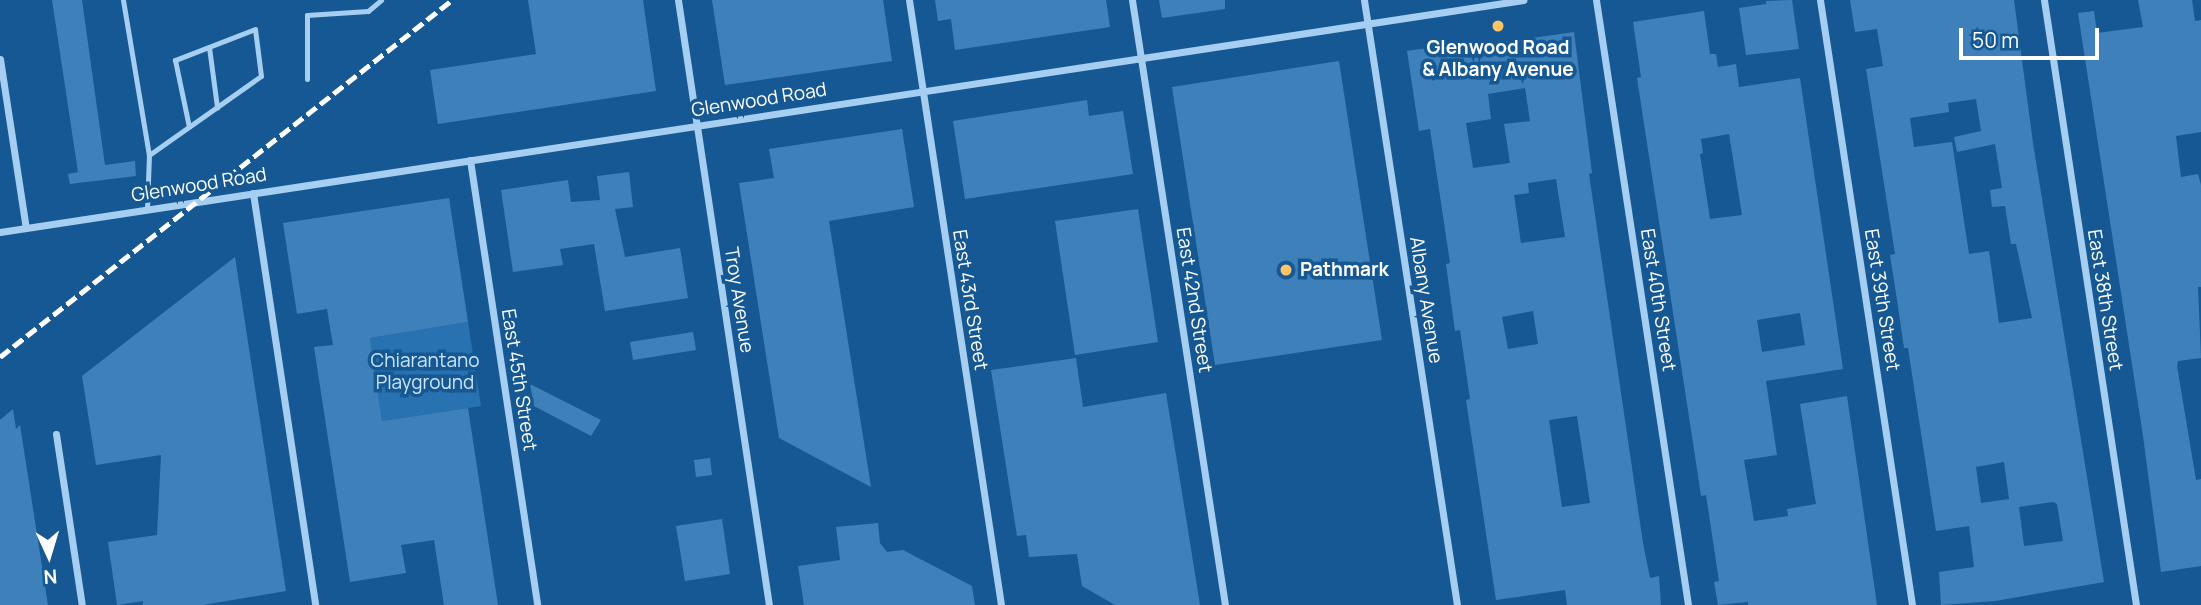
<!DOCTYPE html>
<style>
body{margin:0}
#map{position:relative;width:2201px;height:605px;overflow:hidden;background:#165893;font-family:Manrope,sans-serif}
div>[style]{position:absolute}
.green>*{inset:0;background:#2872b1}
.building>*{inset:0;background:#3e81ba}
.lane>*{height:5px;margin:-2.5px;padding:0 2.5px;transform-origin:2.5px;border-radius:2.5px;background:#a5cef1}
.street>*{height:7px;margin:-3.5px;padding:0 3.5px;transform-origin:3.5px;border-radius:3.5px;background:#a5cef1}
.rail>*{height:5px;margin-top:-2.5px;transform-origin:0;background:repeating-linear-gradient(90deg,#fff 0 12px,transparent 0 17px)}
.dots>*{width:19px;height:19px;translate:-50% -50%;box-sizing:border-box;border:4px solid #165893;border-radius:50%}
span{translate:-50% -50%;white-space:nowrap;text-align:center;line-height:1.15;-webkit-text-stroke:7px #165893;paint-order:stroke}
.poi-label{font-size:19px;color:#fff;font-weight:700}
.left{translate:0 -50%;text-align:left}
.street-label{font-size:19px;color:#fff}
.park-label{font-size:19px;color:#cce6fc}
.north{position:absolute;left:14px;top:521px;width:70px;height:70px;-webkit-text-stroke:5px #165893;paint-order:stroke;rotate:176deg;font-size:19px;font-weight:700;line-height:28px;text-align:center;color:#fff}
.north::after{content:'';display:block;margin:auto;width:24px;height:32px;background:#fff;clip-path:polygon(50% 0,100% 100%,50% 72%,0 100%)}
.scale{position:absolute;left:1959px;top:28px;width:140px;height:32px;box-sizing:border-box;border:4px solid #fff;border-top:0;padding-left:9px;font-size:21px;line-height:24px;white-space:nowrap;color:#fff;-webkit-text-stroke:5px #165893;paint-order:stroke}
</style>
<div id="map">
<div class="green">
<div style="clip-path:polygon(468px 322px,481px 406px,382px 421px,370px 338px)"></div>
</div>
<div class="building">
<div style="clip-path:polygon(52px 0,82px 0,105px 165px,135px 161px,136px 176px,70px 184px,68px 174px,78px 172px)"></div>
<div style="clip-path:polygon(528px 0,643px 0,656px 91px,438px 124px,430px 70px,536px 54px)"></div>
<div style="clip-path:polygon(712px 0,883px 0,892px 61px,725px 85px)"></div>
<div style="clip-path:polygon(935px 0,1106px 0,1110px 27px,955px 50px,951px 19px,938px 21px)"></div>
<div style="clip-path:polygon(1159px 0,1225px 0,1225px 9px,1162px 18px)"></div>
<div style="clip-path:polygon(1792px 0,1799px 49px,1746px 55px,1739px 8px,1766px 4px,1766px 1px)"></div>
<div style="clip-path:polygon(evenodd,1850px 0,2014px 0,2033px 143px,2104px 582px,1995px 601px,1941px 605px,1939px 572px,1974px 567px,1969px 526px,1936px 531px,1908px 348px,1904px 348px,1897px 300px,1890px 255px,1895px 254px,1866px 69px,1883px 66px,1877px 29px,1855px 32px,1850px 0,1976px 99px,1981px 131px,1954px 137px,1957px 152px,1995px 144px,2002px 188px,1990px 190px,1992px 207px,2005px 206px,2011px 244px,2016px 244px,2032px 318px,1999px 323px,1989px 251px,1969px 254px,1952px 142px,1914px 147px,1910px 118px,1949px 112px,1948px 103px,1976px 99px,1850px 0,2004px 462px,2009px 499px,1981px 503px,1976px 467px,2004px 462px,1850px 0,2053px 502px,2057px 504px,2063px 541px,2024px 546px,2019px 507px,2053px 502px)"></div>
<div style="clip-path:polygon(2138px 0,2192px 0,2195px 21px,2201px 20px,2201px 132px,2176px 136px,2181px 177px,2198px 174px,2201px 185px,2201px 287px,2198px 287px,2201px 358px,2178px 361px,2177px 366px,2196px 480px,2201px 479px,2201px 566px,2161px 572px,2143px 436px,2078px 13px,2094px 11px,2097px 33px,2143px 27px)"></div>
<div style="clip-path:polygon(evenodd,1704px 11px,1710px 54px,1716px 54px,1718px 67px,1736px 64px,1739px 87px,1800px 78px,1843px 369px,1766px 381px,1777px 455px,1744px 460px,1754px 521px,1788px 516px,1787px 509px,1816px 504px,1800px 404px,1847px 396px,1877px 605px,1748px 605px,1748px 602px,1718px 605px,1714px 582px,1719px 581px,1706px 495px,1701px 496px,1699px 482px,1637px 78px,1641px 77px,1633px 22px,1704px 11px,1729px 134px,1742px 215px,1710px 219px,1700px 154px,1703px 153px,1701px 139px,1729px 134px,1704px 11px,1800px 313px,1805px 345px,1762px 352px,1757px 320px,1800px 313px)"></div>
<div style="clip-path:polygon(evenodd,1574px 32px,1592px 173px,1589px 174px,1643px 543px,1650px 578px,1659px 576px,1661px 605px,1567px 605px,1565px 590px,1496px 600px,1466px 400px,1470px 399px,1460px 330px,1455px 331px,1446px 264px,1450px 263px,1430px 129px,1419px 131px,1407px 51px,1441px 46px,1441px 51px,1574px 32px,1525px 88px,1530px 121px,1504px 124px,1510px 163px,1473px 168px,1466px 123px,1491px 119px,1488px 94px,1525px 88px,1574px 32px,1556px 179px,1565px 237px,1521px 243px,1514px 195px,1529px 193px,1528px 183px,1556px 179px,1574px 32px,1533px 311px,1538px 344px,1508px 349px,1502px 317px,1533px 311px,1574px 32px,1577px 416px,1590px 503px,1562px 507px,1549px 420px,1577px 416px)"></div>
<div style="clip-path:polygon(1339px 61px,1382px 340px,1215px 365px,1172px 87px)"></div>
<div style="clip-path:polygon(1087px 100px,1089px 116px,1123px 111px,1133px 174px,965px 199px,953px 121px)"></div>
<div style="clip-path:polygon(902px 129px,914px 207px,829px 221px,871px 487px,779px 438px,739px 183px,774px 178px,769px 149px)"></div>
<div style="clip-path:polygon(629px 172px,633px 207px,615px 209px,625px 257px,680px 248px,688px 298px,605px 311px,594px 244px,560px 249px,563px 265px,513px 272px,501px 190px,568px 180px,571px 202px,600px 200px,597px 176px)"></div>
<div style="clip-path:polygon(449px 198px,468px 322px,370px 338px,382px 421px,468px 408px,498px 605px,444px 605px,434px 540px,401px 545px,406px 573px,350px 582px,314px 347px,333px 345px,327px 309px,297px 314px,283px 223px)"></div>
<div style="clip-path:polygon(1138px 209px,1158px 342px,1075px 355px,1055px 221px)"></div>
<div style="clip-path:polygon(235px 257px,286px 591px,203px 605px,143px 605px,143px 601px,117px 605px,108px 542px,157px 535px,161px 455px,96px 465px,82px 376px)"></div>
<div style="clip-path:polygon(693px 332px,696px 350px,633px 360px,630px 342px)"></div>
<div style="clip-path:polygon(1076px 358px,1083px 407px,1166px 393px,1200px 605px,1115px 605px,1082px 586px,1077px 554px,1029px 557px,1026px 535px,1017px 536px,991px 370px)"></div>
<div style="clip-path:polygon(530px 384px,601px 420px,591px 436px,534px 406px)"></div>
<div style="clip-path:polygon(13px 409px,16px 429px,20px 425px,48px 605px,0 605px,0 420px)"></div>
<div style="clip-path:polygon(710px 458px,712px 475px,696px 477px,694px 460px)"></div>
<div style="clip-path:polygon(722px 519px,730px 574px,685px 581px,676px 526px)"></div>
<div style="clip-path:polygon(878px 523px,880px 543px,887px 552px,903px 550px,972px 586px,975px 605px,804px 605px,798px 566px,840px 560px,836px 527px)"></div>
</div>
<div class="lane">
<div style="left:123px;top:0;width:157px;rotate:80.5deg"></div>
<div style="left:209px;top:47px;width:61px;rotate:82.4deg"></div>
<div style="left:307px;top:79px;width:64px;rotate:-90deg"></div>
<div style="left:307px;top:15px;width:61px;rotate:-3.8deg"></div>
<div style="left:368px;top:11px;width:17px;rotate:-40deg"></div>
<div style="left:147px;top:209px;width:54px;rotate:-87.9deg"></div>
<div style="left:149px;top:155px;width:137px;rotate:-35.2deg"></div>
<div style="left:261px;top:76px;width:47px;rotate:-97.3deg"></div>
<div style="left:255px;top:29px;width:86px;rotate:158.8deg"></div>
<div style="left:175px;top:60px;width:68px;rotate:78.2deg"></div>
</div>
<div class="street">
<div style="left:678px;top:0;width:612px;rotate:81.45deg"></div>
<div style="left:909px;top:0;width:612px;rotate:81.35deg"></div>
<div style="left:1132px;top:0;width:612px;rotate:81.26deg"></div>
<div style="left:1364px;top:0;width:612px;rotate:81.26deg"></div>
<div style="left:1596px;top:0;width:612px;rotate:81.35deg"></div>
<div style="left:1820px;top:0;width:612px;rotate:81.35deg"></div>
<div style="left:2044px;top:0;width:612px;rotate:81.35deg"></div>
<div style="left:0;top:59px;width:171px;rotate:81.3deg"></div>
<div style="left:470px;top:160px;width:450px;rotate:81.4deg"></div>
<div style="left:253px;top:193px;width:417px;rotate:81.4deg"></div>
<div style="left:0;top:232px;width:1541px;rotate:-8.66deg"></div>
<div style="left:56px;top:434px;width:173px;rotate:81.4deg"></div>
</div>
<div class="rail">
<div style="left:0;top:357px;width:576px;rotate:-38.3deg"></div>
</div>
<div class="dots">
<div style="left:1498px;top:26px;background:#ffc565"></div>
<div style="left:1286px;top:270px;background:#ffc565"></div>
</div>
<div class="poi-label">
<span style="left:1498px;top:59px">Glenwood Road<br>&amp; Albany Avenue</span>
<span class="left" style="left:1300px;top:270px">Pathmark</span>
</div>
<div class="street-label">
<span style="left:759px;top:100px;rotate:-9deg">Glenwood Road</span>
<span style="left:199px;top:185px;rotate:-9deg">Glenwood Road</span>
<span style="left:739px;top:300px;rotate:81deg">Troy Avenue</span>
<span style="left:970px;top:300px;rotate:81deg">East 43rd Street</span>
<span style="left:1194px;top:300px;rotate:81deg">East 42nd Street</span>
<span style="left:1426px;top:300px;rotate:81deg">Albany Avenue</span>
<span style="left:1658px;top:300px;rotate:81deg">East 40th Street</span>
<span style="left:1882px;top:300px;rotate:81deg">East 39th Street</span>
<span style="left:2105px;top:300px;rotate:81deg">East 38th Street</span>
<span style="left:519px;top:380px;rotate:81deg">East 45th Street</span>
</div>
<div class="park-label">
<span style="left:425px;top:372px">Chiarantano<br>Playground</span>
</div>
<div class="north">N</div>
<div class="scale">50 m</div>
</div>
